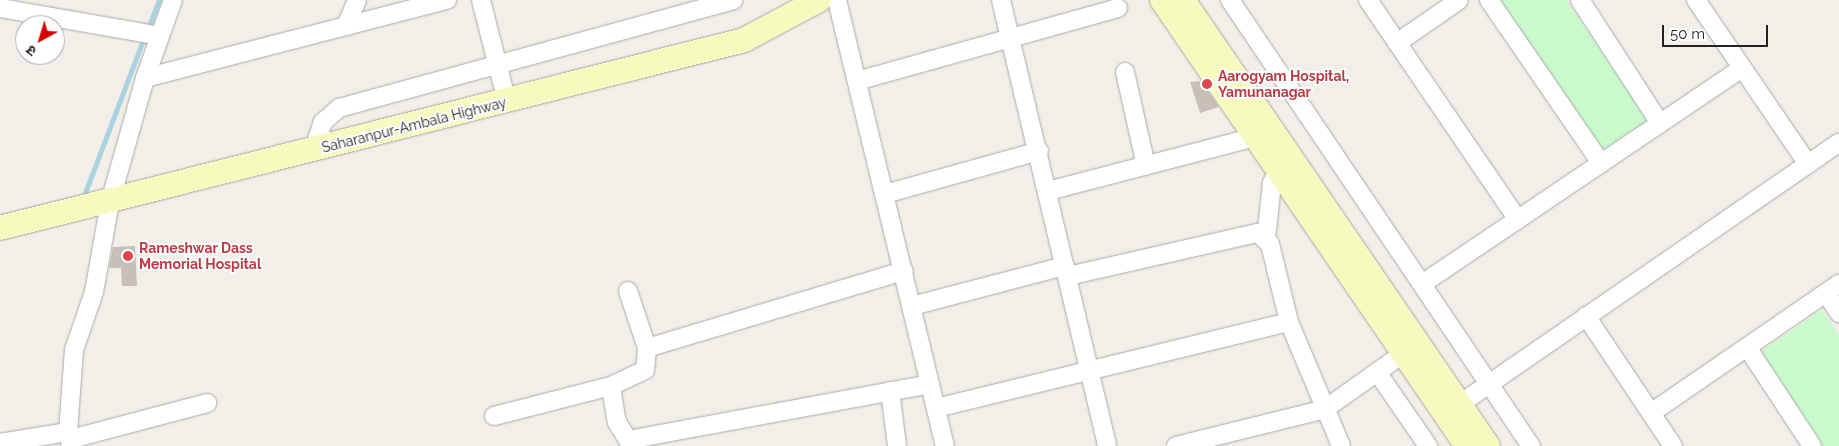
<!DOCTYPE html>
<meta charset="utf-8">
<style>
body{margin:0}
#map{position:relative;width:1839px;height:446px;overflow:hidden;background:#f2efe9;font-family:Raleway,"Noto Sans Devanagari",sans-serif}
div>[style]{position:absolute}
.park>*{inset:0;background:#c8facc}
.stream>*{height:4.5px;margin:-2.25px;padding:0 2.25px;transform-origin:2.25px;border-radius:2.25px;background:#aad3df}
.building>*{inset:0;background:#c7bfb8}
.roads{filter:drop-shadow(0 0 1px #a9a9a9) drop-shadow(0 0 1px #a9a9a9)}
.street>*{height:18px;margin:-9px;padding:0 9px;transform-origin:9px;border-radius:9px;background:#fff}
.secondary>*{height:24px;margin:-12px;padding:0 12px;transform-origin:12px;border-radius:12px;background:#f7fabf}
.dots>*{width:14px;height:14px;translate:-50% -50%;box-sizing:border-box;border:2px solid #fff;border-radius:50%}
span{translate:-50% -50%;white-space:nowrap;text-align:center;line-height:1.15;-webkit-text-stroke:4px #fff;paint-order:stroke}
.health-label{font-size:14px;color:#be3a42;font-weight:700}
.left{translate:0 -50%;text-align:left}
.street-label{font-size:14px;color:#222}
.north{position:absolute;left:15px;top:15px;width:50px;height:50px;box-sizing:border-box;background:#fff;border:1px solid #a7a7a7;border-radius:50%;rotate:219deg;font-size:14px;font-weight:700;line-height:20px;text-align:center;color:#222}
.north::after{content:'';display:block;margin:auto;width:18px;height:22px;background:#d40000;clip-path:polygon(50% 0,100% 100%,50% 72%,0 100%)}
.scale{position:absolute;left:1662px;top:25px;width:106px;height:22px;box-sizing:border-box;border:2px solid #222;border-top:0;padding-left:6px;font-size:15px;line-height:18px;white-space:nowrap;color:#222;-webkit-text-stroke:4px #fff;paint-order:stroke}
</style>
<div id="map">
<div class="park">
<div style="clip-path:polygon(1498px 0,1566px 0,1648px 120px,1602px 151px)"></div>
<div style="clip-path:polygon(1822px 310px,1839px 335px,1839px 446px,1823px 446px,1760px 352px)"></div>
</div>
<div class="stream">
<div style="left:147px;top:31px;width:33px;rotate:-69deg"></div>
<div style="left:85px;top:193px;width:166px;rotate:-69.2deg"></div>
</div>
<div class="building">
<div style="clip-path:polygon(1201px 81px,1219px 107px,1200px 113px,1190px 82px)"></div>
<div style="clip-path:polygon(135px 246px,137px 286px,122px 286px,121px 268px,109px 268px,113px 247px)"></div>
</div>
<div class="roads">
<div class="street">
<div style="left:481px;top:0;width:105px;rotate:75.7deg"></div>
<div style="left:837px;top:0;width:459px;rotate:76.4deg"></div>
<div style="left:1001px;top:0;width:458px;rotate:76.6deg"></div>
<div style="left:1230px;top:0;width:538px;rotate:55.99deg"></div>
<div style="left:1368px;top:0;width:266px;rotate:55.7deg"></div>
<div style="left:1489px;top:0;width:198px;rotate:55.5deg"></div>
<div style="left:1580px;top:0;width:147px;rotate:57deg"></div>
<div style="left:1696px;top:0;width:199px;rotate:55.7deg"></div>
<div style="left:0;top:8px;width:162px;rotate:9.9deg"></div>
<div style="left:346px;top:26px;width:28px;rotate:-67deg"></div>
<div style="left:1397px;top:43px;width:75px;rotate:-34.7deg"></div>
<div style="left:1125px;top:72px;width:96px;rotate:77.4deg"></div>
<div style="left:145px;top:78px;width:312px;rotate:-14.5deg"></div>
<div style="left:857px;top:81px;width:271px;rotate:-15.6deg"></div>
<div style="left:314px;top:149px;width:28px;rotate:-72deg"></div>
<div style="left:323px;top:122px;width:21px;rotate:-41deg"></div>
<div style="left:339px;top:108px;width:409px;rotate:-15.3deg"></div>
<div style="left:1048px;top:191px;width:215px;rotate:-14.6deg"></div>
<div style="left:885px;top:194px;width:160px;rotate:-15.6deg"></div>
<div style="left:1266px;top:239px;width:56px;rotate:-83.9deg"></div>
<div style="left:1272px;top:183px;width:15px;rotate:-62deg"></div>
<div style="left:1068px;top:276px;width:195px;rotate:-12.8deg"></div>
<div style="left:1258px;top:233px;width:16px;rotate:43deg"></div>
<div style="left:1270px;top:244px;width:80px;rotate:76.3deg"></div>
<div style="left:1289px;top:322px;width:134px;rotate:67.2deg"></div>
<div style="left:1422px;top:284px;width:386px;rotate:-34deg"></div>
<div style="left:628px;top:291px;width:60px;rotate:71.6deg"></div>
<div style="left:647px;top:348px;width:22px;rotate:95deg"></div>
<div style="left:645px;top:370px;width:38px;rotate:155deg"></div>
<div style="left:611px;top:386px;width:36px;rotate:81deg"></div>
<div style="left:617px;top:422px;width:21px;rotate:59deg"></div>
<div style="left:628px;top:440px;width:307px;rotate:-10.5deg"></div>
<div style="left:1826px;top:293px;width:24px;rotate:57deg"></div>
<div style="left:912px;top:306px;width:158px;rotate:-14.7deg"></div>
<div style="left:1586px;top:316px;width:156px;rotate:56.2deg"></div>
<div style="left:1747px;top:347px;width:118px;rotate:56.7deg"></div>
<div style="left:647px;top:348px;width:268px;rotate:-16.7deg"></div>
<div style="left:1377px;top:372px;width:90px;rotate:55.4deg"></div>
<div style="left:890px;top:391px;width:55px;rotate:82.7deg"></div>
<div style="left:1460px;top:404px;width:460px;rotate:-34.6deg"></div>
<div style="left:936px;top:408px;width:363px;rotate:-13.7deg"></div>
<div style="left:1651px;top:413px;width:228px;rotate:-34.5deg"></div>
<div style="left:494px;top:416px;width:121px;rotate:-14.4deg"></div>
<div style="left:71px;top:439px;width:141px;rotate:-14.8deg"></div>
<div style="left:0;top:443px;width:69px;rotate:-9.2deg"></div>
<div style="left:71px;top:446px;width:14px;rotate:-102deg"></div>
<div style="left:68px;top:432px;width:82px;rotate:-85.8deg"></div>
<div style="left:74px;top:350px;width:61px;rotate:-71deg"></div>
<div style="left:94px;top:292px;width:91px;rotate:-79.9deg"></div>
<div style="left:110px;top:202px;width:129px;rotate:-74.2deg"></div>
<div style="left:145px;top:78px;width:83px;rotate:-70.3deg"></div>
<div style="left:1176px;top:446px;width:154px;rotate:-13.9deg"></div>
<div style="left:1325px;top:409px;width:97px;rotate:-35.3deg"></div>
</div>
<div class="secondary">
<div style="left:1162px;top:0;width:540px;rotate:55.63deg"></div>
<div style="left:1183px;top:0;width:540px;rotate:55.63deg"></div>
<div style="left:0;top:228px;width:767px;rotate:-14.18deg"></div>
<div style="left:744px;top:40px;width:85px;rotate:-28.1deg"></div>
</div>
</div>
<div class="dots">
<div style="left:1207px;top:84px;background:#e0444e"></div>
<div style="left:128px;top:256px;background:#e0444e"></div>
</div>
<div class="health-label">
<span class="left" style="left:1218px;top:84px">Aarogyam Hospital,<br>Yamunanagar</span>
<span class="left" style="left:139px;top:256px">Rameshwar Dass<br>Memorial Hospital</span>
</div>
<div class="street-label">
<span style="left:414px;top:125px;rotate:-14deg">Saharanpur-Ambala Highway</span>
</div>
<div class="north">उ</div>
<div class="scale">50 m</div>
</div>
